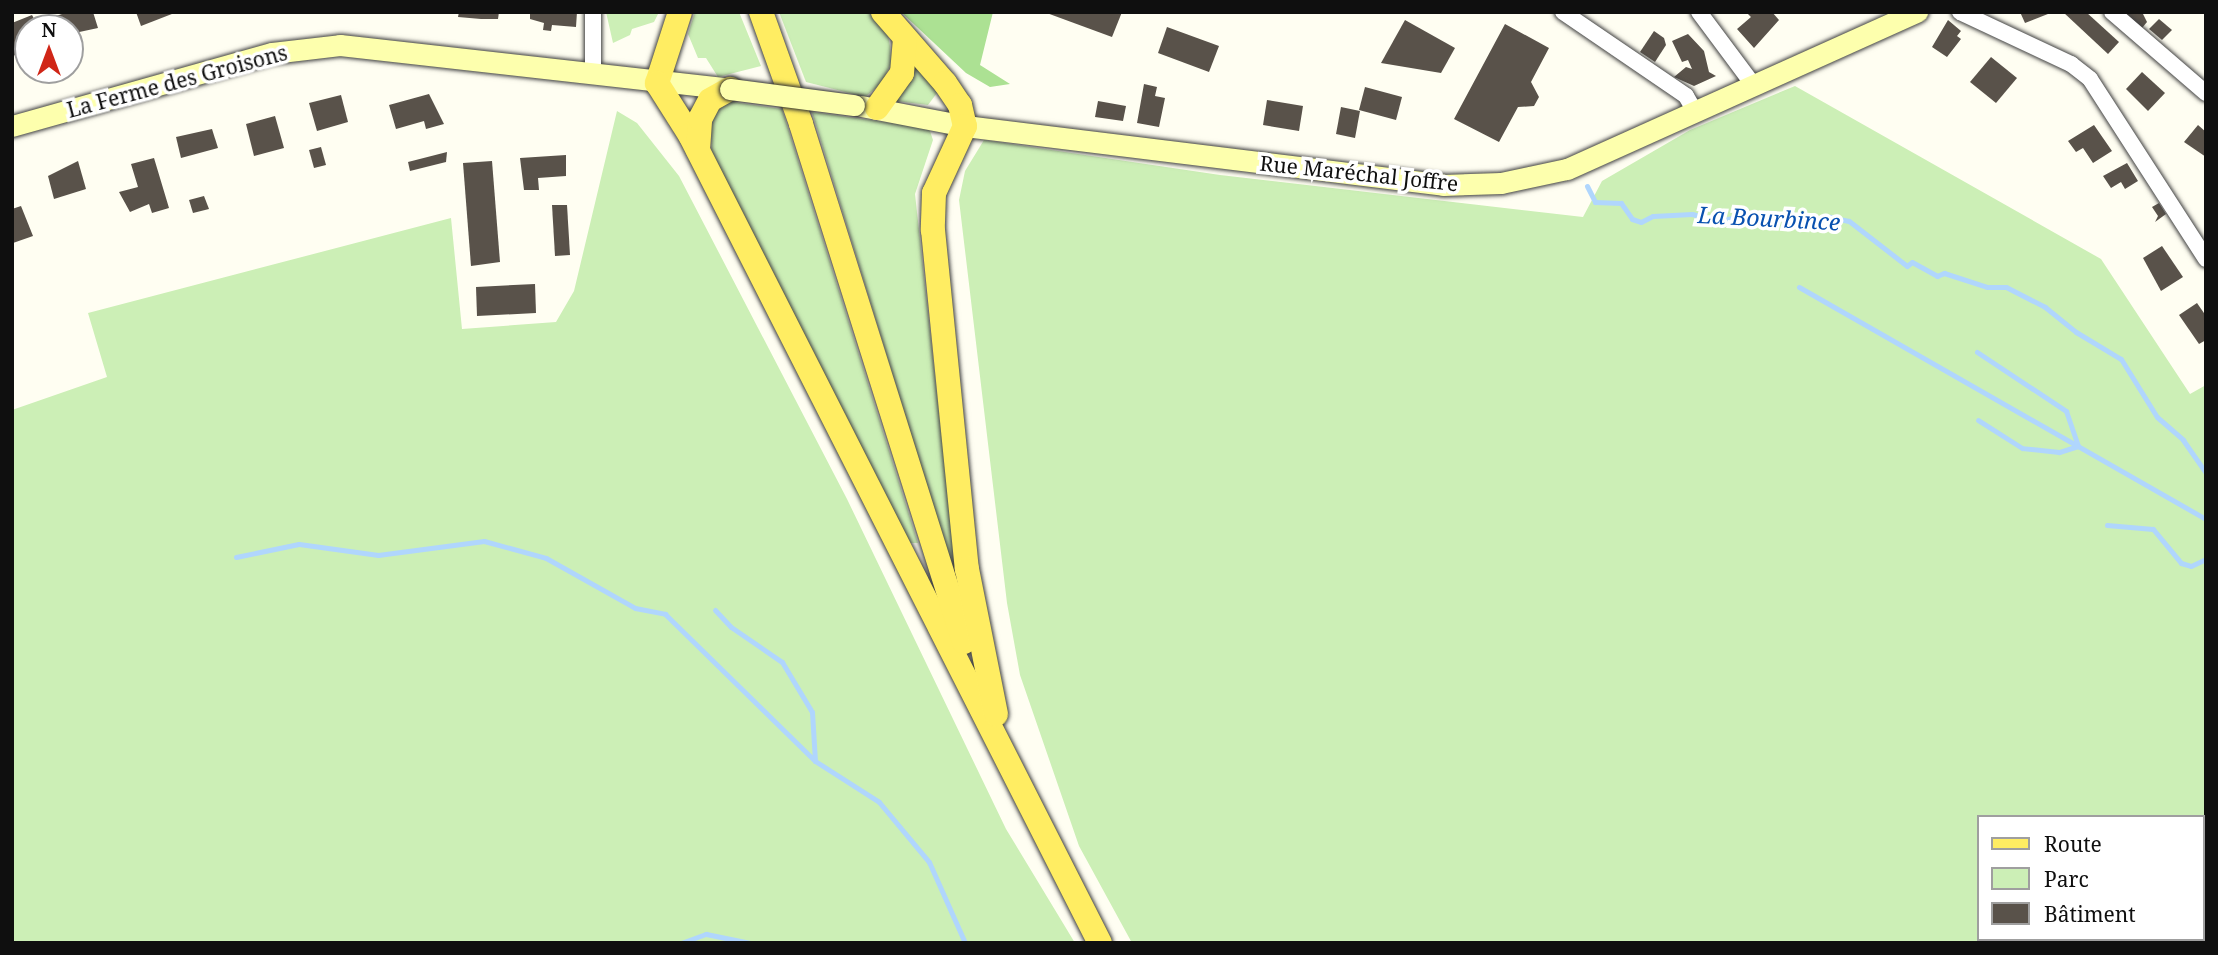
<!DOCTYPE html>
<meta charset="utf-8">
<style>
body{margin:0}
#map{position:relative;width:2218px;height:955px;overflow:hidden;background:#fffef2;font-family:"Noto Serif",serif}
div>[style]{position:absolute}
.green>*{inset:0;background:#ccefb6}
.forest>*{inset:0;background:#ace193}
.stream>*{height:5px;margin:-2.5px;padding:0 2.5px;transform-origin:2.5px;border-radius:2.5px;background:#b0d6fd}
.building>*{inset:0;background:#59524a}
.roads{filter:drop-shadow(0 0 2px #424242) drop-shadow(0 0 2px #424242)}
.minor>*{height:16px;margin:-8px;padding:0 8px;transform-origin:8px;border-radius:8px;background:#fff}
.secondary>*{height:21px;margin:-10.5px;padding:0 10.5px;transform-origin:10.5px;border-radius:10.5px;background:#fdffad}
.primary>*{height:24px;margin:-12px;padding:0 12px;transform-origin:12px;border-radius:12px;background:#ffed62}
.bridges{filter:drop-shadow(0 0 2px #313131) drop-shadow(0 0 2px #313131)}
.secondary-bridge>*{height:21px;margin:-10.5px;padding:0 10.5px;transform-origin:10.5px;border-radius:10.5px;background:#fdffad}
span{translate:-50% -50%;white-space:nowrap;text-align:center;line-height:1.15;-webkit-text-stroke:7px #fff;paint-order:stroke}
.street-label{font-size:21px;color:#0f0f0f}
.water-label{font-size:23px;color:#0951b0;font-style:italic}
.frame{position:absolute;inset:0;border:14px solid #0f0f0f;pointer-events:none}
.legend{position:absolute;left:1977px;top:815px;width:228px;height:126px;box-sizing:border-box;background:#fff;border:2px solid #9f9f9f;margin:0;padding:9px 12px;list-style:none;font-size:21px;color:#0f0f0f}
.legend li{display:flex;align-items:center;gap:14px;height:35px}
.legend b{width:35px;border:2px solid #9f9f9f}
.north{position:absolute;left:14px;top:14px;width:70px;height:70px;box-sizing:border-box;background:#fff;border:2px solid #9f9f9f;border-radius:50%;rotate:0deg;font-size:19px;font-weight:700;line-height:28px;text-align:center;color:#0f0f0f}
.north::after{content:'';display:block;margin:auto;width:24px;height:32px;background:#d02617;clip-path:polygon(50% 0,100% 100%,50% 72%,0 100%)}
</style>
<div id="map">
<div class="green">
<div style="clip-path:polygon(606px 12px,659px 12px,654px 22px,632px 29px,630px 35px,613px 43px)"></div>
<div style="clip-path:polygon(695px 12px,739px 12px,761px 66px,718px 77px,706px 58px,698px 58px,688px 34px)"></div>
<div style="clip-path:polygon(779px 12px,872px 12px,887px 30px,890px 46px,891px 63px,882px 83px,865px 97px,806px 82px)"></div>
<div style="clip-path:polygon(911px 57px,937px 93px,928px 105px,896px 101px)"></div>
<div style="clip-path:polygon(evenodd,1795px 86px,2101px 259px,2190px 394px,2206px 385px,2206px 943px,1132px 943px,1079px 846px,1020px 675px,1007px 603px,959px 200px,965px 171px,984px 140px,1220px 175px,1583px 217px,1602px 181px,1690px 130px,1795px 86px,1978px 817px,2202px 817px,2202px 939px,1978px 939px,1978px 817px)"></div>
<div style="clip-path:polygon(726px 101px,782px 109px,918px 543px,909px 543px,712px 164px,711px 127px,716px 110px)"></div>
<div style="clip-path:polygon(617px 111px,637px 123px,679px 176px,847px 499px,1006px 829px,1075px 943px,12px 943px,12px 410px,107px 377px,88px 313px,451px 218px,462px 329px,556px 322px,574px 291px)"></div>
<div style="clip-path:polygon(812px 112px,929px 128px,933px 140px,915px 194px,958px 587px)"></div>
</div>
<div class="forest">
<div style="clip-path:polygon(901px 12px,993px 12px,980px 65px,1010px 84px,990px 87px,966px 73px)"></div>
</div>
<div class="stream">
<div style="left:1587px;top:186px;width:18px;rotate:63deg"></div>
<div style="left:1595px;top:202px;width:26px;rotate:2deg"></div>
<div style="left:1621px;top:203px;width:19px;rotate:55deg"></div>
<div style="left:1632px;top:219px;width:9px;rotate:18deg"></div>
<div style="left:1641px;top:222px;width:13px;rotate:-27deg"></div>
<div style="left:1653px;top:216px;width:39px;rotate:-3deg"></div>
<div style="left:1692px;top:214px;width:28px;rotate:15deg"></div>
<div style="left:1719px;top:221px;width:28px;rotate:-13deg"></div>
<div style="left:1746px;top:215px;width:76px;rotate:4.5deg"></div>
<div style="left:1822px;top:221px;width:9px;rotate:-27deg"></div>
<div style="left:1830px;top:217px;width:19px;rotate:12deg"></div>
<div style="left:1849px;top:221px;width:73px;rotate:37.8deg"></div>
<div style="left:1907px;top:266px;width:6px;rotate:-39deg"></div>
<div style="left:1912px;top:262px;width:29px;rotate:29deg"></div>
<div style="left:1937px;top:276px;width:8px;rotate:-23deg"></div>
<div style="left:1944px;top:273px;width:45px;rotate:18deg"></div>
<div style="left:1987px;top:287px;width:19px"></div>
<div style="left:2006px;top:287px;width:44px;rotate:27.1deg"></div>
<div style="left:2045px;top:307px;width:40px;rotate:39deg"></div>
<div style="left:2076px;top:332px;width:52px;rotate:31deg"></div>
<div style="left:2121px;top:359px;width:68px;rotate:58.2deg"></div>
<div style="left:2157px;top:417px;width:35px;rotate:41deg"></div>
<div style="left:2183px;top:440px;width:40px;rotate:55.1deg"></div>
<div style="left:1799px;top:287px;width:468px;rotate:29.7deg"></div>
<div style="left:1977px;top:352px;width:107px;rotate:33.5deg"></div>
<div style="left:2066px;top:411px;width:37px;rotate:71deg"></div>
<div style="left:2078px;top:446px;width:20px;rotate:162deg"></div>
<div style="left:2059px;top:452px;width:37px;rotate:-174deg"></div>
<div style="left:2022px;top:448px;width:52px;rotate:-147.5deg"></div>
<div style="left:2107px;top:525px;width:46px;rotate:5deg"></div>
<div style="left:2153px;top:529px;width:44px;rotate:50.5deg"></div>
<div style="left:2181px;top:563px;width:10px;rotate:17deg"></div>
<div style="left:2191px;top:566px;width:17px;rotate:-25deg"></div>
<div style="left:236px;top:557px;width:64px;rotate:-11.7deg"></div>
<div style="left:299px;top:544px;width:80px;rotate:7.9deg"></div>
<div style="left:378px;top:555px;width:107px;rotate:-7.5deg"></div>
<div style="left:484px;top:541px;width:64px;rotate:15.3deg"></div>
<div style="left:546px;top:558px;width:102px;rotate:29.3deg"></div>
<div style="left:635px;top:608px;width:31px;rotate:11deg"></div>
<div style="left:665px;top:614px;width:210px;rotate:44.4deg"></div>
<div style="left:815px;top:761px;width:76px;rotate:32.6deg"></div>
<div style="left:879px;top:802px;width:78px;rotate:50.2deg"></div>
<div style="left:929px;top:862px;width:89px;rotate:66deg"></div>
<div style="left:715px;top:610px;width:23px;rotate:47deg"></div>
<div style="left:731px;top:627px;width:62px;rotate:34.5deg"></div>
<div style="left:782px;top:662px;width:58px;rotate:59deg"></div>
<div style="left:812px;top:712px;width:49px;rotate:86.5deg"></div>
<div style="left:681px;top:943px;width:27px;rotate:-20deg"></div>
<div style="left:706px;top:934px;width:45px;rotate:11.6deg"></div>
</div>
<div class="building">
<div style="clip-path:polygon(68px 12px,93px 12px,98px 28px,70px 34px,70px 28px,54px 28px,50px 18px)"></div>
<div style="clip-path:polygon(136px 12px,177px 12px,141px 26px)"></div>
<div style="clip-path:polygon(459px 12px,499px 12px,498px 19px,481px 19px,458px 17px)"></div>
<div style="clip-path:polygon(530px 12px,577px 12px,576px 27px,552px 25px,551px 31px,543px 30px,544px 23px,530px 19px)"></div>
<div style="clip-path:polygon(1044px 12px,1122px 12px,1112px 37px)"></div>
<div style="clip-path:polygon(1746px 12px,1772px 12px,1779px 20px,1754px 48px,1737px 29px,1751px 17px)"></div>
<div style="clip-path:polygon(2020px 12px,2053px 12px,2025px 23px)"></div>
<div style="clip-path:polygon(2063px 12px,2086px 12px,2119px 42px,2108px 54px)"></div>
<div style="clip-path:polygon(2124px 12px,2142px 12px,2147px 22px,2142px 28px)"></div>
<div style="clip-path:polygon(32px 15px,39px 28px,28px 28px,27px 52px,12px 56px,12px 23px)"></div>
<div style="clip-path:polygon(2159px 19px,2172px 30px,2162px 40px,2149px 29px)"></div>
<div style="clip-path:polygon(1405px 20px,1455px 48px,1441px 73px,1381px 63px)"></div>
<div style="clip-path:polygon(1948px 20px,1961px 31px,1957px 36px,1961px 39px,1947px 57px,1932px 47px)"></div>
<div style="clip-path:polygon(1505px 24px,1549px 48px,1531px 82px,1539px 97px,1534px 106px,1518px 107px,1499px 142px,1454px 119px)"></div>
<div style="clip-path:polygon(1167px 27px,1219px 46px,1209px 72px,1158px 53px)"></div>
<div style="clip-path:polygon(1654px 31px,1664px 38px,1666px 45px,1655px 62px,1640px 52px)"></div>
<div style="clip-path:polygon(1688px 34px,1704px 51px,1709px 72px,1716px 76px,1694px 86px,1674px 77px,1686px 67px,1692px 69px,1688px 60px,1682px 62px,1672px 41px)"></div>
<div style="clip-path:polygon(1991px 57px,2017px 78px,1996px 103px,1970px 82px)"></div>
<div style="clip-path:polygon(2142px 72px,2165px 93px,2148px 111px,2126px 89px)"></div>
<div style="clip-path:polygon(1144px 84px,1157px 87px,1155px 96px,1165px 98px,1159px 127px,1137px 123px)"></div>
<div style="clip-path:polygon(1365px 87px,1402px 97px,1396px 120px,1359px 110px)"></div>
<div style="clip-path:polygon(429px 94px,444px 124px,426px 129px,424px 121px,396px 129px,389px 105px)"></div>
<div style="clip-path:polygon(341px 95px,348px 122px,317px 131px,309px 103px)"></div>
<div style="clip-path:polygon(1267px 100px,1303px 106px,1299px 131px,1263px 125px)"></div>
<div style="clip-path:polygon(1098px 101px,1126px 106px,1123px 121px,1095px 117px)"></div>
<div style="clip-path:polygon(1341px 107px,1360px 111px,1355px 138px,1336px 134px)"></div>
<div style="clip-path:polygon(275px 116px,284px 148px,254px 156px,246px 124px)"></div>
<div style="clip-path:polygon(2094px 125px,2112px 151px,2093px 163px,2083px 148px,2076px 152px,2068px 141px)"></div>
<div style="clip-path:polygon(2198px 125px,2206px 132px,2206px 157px,2184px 142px)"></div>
<div style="clip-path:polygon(212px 129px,218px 148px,181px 158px,176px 137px)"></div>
<div style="clip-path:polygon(321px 147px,326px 165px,314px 168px,309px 150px)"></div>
<div style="clip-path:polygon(447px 152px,446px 162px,410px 171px,408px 162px)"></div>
<div style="clip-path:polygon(566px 155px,566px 176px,538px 178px,539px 190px,524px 190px,520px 158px)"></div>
<div style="clip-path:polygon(154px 158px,169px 208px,152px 213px,149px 204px,130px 212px,119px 192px,138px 187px,131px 164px)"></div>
<div style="clip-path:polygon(78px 161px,86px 189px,54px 199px,48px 176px)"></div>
<div style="clip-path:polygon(492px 161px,500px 262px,471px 266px,463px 163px)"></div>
<div style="clip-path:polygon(2127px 163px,2138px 181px,2125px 189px,2121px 182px,2111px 188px,2103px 176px)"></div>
<div style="clip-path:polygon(204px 196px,209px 209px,193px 213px,189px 200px)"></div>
<div style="clip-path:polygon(2159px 203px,2166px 214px,2155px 222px,2158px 216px,2152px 207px)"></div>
<div style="clip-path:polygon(552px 205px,567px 205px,570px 255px,555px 256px)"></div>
<div style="clip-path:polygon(21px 206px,33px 236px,13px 243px,12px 209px)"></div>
<div style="clip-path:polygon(2162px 246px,2183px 277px,2161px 291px,2143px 258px)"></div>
<div style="clip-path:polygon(535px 284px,536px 313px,477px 316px,476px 287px)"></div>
<div style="clip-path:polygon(2197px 303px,2206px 316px,2206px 340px,2199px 344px,2179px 315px)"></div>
</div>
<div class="roads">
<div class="minor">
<div style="left:593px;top:12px;width:63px;rotate:90deg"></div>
<div style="left:1563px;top:12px;width:149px;rotate:34.3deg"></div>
<div style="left:1686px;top:96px;width:20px;rotate:60deg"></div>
<div style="left:1699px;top:12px;width:94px;rotate:53.3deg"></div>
<div style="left:1960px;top:12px;width:123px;rotate:25.1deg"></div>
<div style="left:2071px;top:64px;width:24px;rotate:38deg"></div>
<div style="left:2090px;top:79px;width:214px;rotate:57.2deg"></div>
<div style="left:2112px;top:12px;width:124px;rotate:40.8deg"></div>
</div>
<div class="secondary">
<div style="left:861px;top:106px;width:106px;rotate:10.9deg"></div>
<div style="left:965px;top:126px;width:482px;rotate:7deg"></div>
<div style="left:1443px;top:185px;width:58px;rotate:-2deg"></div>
<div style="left:1501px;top:183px;width:67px;rotate:-12deg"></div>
<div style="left:1567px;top:169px;width:384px;rotate:-24.2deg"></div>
<div style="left:12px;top:126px;width:270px;rotate:-15.7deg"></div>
<div style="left:272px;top:53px;width:68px;rotate:-6.7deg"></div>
<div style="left:340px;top:45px;width:392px;rotate:6.4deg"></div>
</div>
<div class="primary">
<div style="left:680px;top:12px;width:75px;rotate:107.9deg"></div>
<div style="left:657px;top:83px;width:62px;rotate:57.6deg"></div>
<div style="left:690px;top:135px;width:906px;rotate:63.1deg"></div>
<div style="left:761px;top:12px;width:119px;rotate:70.3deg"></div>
<div style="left:801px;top:124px;width:543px;rotate:72.53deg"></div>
<div style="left:883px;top:12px;width:94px;rotate:48.9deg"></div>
<div style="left:945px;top:83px;width:27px;rotate:56deg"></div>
<div style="left:960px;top:105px;width:22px;rotate:77deg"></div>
<div style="left:965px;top:126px;width:74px;rotate:114.8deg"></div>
<div style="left:934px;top:193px;width:37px;rotate:92deg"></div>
<div style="left:933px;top:230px;width:341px;rotate:84.3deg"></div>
<div style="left:967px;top:569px;width:148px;rotate:78.7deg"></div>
<div style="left:877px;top:108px;width:43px;rotate:-54.5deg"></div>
<div style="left:902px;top:73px;width:35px;rotate:-85deg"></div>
<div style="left:698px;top:150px;width:31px;rotate:-86deg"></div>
<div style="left:700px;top:119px;width:21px;rotate:-62deg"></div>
<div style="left:710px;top:100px;width:23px;rotate:-29deg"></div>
</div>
</div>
<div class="bridges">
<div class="secondary-bridge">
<div style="left:730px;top:89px;width:125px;rotate:7.4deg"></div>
</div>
</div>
<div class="street-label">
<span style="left:177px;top:81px;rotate:-15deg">La Ferme des Groisons</span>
<span style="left:1359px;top:173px;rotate:6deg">Rue Maréchal Joffre</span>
</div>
<div class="water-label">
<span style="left:1769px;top:218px;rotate:3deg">La Bourbince</span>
</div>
<div class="frame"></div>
<ul class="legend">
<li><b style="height:9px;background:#ffed62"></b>Route</li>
<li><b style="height:19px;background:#ccefb6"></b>Parc</li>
<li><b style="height:19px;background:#59524a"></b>Bâtiment</li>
</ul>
<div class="north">N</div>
</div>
